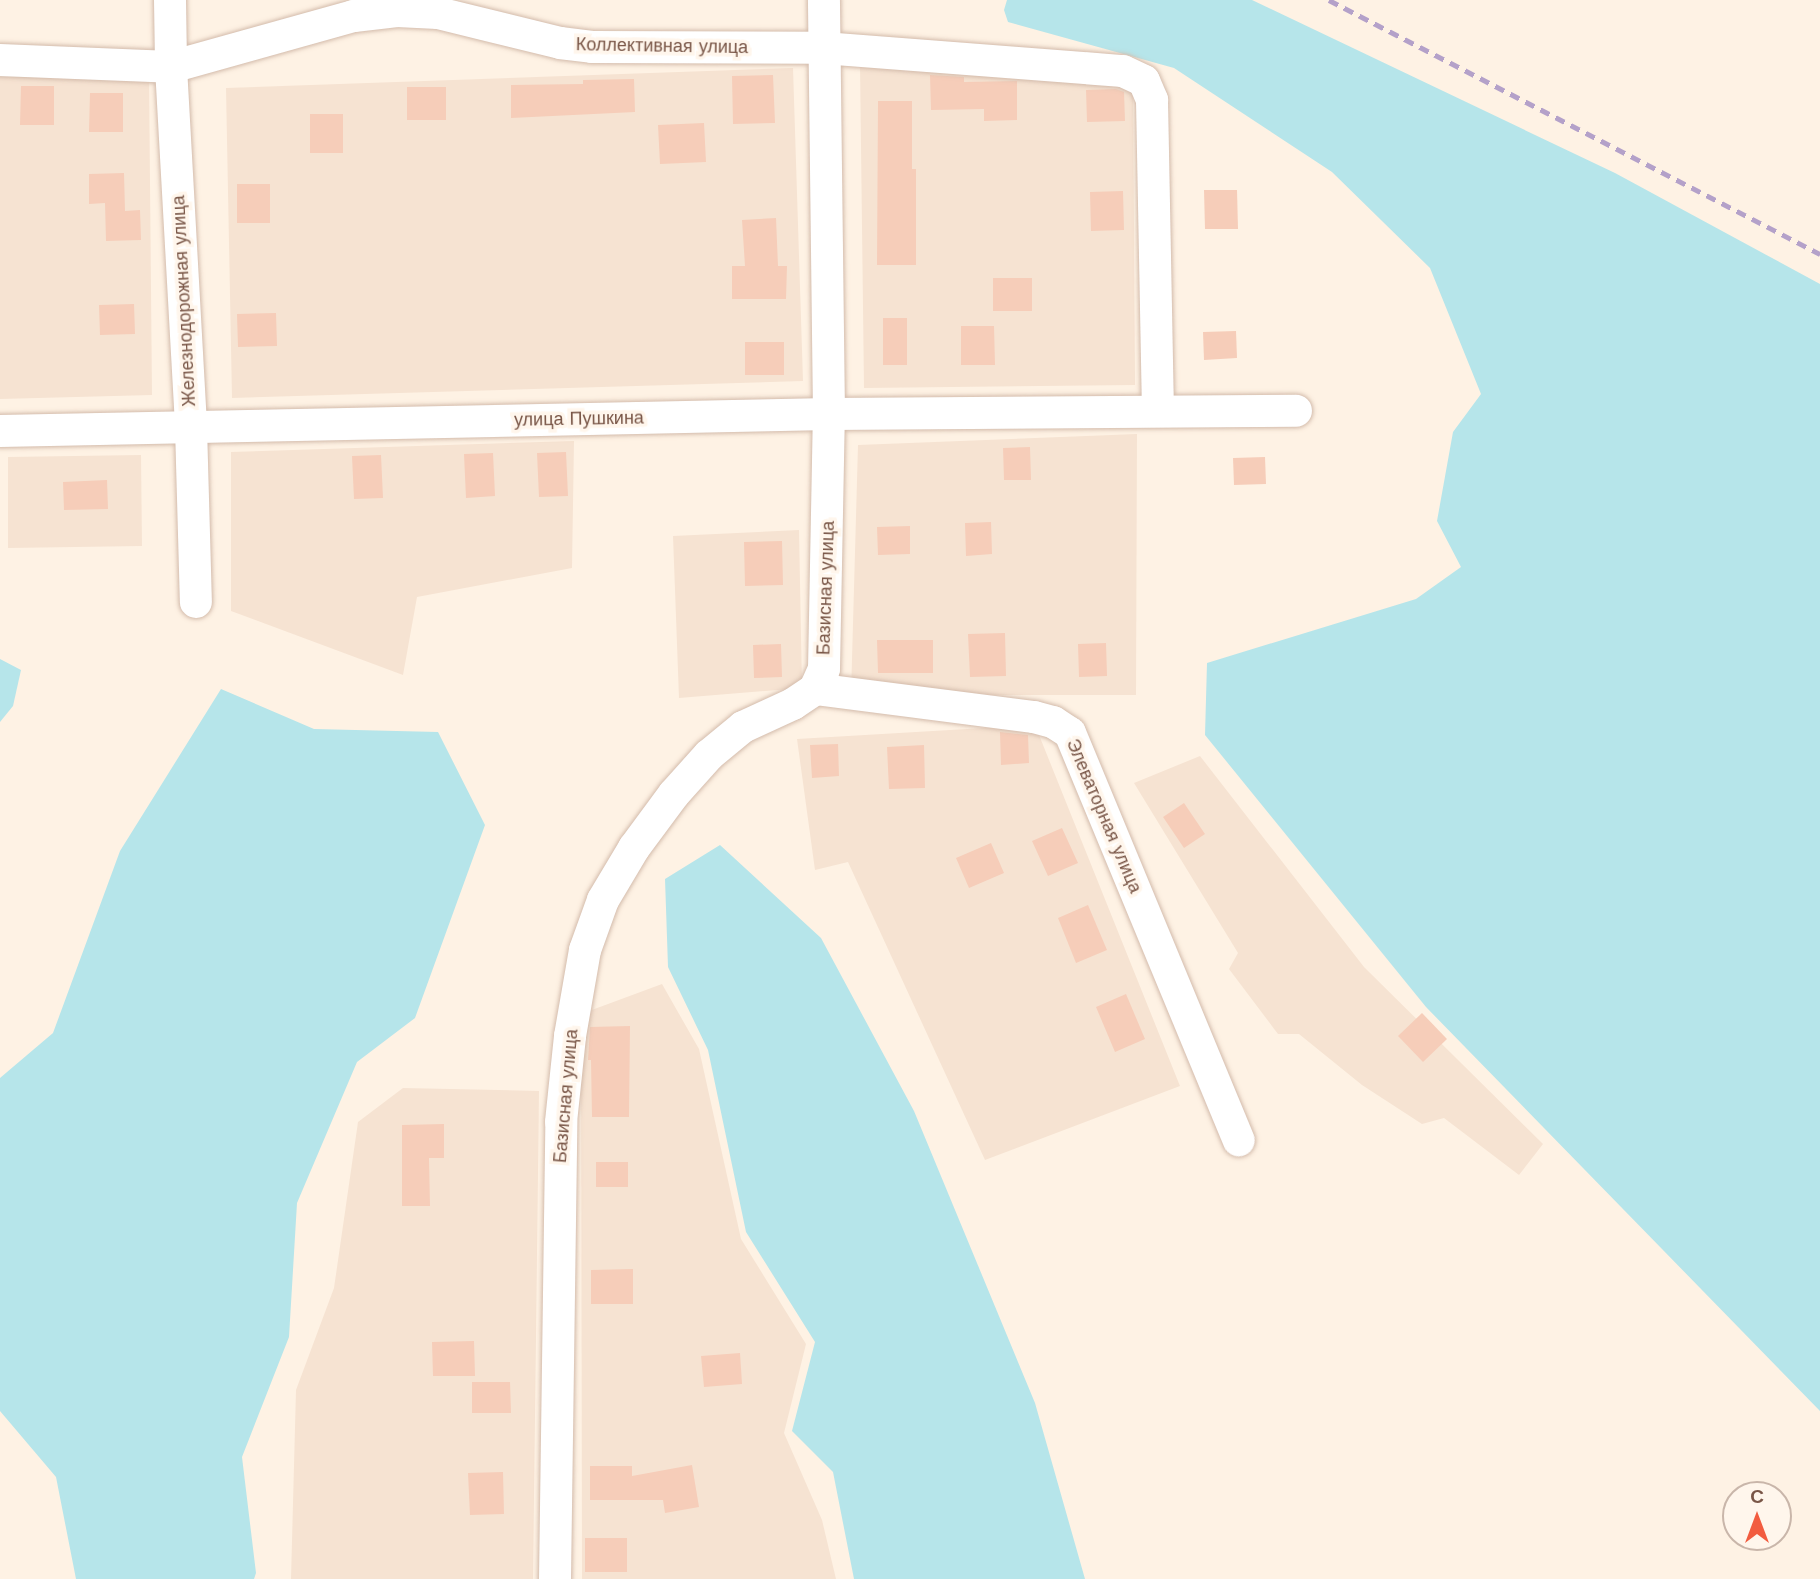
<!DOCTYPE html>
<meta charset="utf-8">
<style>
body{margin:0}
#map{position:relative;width:1820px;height:1579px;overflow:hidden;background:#fef2e4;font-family:"Work Sans",sans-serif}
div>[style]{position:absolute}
.residential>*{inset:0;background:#f6e3d2}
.water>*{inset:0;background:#b6e5ea}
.building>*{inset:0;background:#f6cdb9}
.roads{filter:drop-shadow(0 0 2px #d3bbab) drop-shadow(0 0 2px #d3bbab)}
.minor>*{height:32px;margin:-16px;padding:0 16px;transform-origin:16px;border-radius:16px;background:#fff}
.rail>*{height:5px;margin-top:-2.5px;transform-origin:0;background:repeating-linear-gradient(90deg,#b4a1c9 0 10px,transparent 0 17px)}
span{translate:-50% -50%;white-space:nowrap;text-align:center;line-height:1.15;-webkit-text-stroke:7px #fff6ec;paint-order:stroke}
.street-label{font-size:18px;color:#795647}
.north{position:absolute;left:1722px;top:1481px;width:70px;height:70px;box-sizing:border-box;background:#fff6ec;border:2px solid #c9b6aa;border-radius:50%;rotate:0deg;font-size:19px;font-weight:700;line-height:28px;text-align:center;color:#795647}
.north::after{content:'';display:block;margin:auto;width:24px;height:32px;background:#f25c3f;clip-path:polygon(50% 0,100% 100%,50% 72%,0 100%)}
</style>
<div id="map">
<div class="residential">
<div style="clip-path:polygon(860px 64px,1133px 85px,1135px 385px,864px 388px)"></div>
<div style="clip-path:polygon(793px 68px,803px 381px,232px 398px,226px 88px)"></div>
<div style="clip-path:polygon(0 77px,149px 77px,152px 395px,0 399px)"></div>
<div style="clip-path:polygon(1137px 434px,1136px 695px,851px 695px,858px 445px)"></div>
<div style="clip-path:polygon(574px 441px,572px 568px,417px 597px,403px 675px,231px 611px,231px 452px)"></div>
<div style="clip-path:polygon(141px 455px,142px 546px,8px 548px,8px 457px)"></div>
<div style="clip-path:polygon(799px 530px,802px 688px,679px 698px,673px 536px)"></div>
<div style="clip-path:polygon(1035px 725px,1180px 1086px,985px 1160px,848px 862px,815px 870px,797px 739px)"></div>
<div style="clip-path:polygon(1200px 756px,1364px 967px,1543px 1144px,1519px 1175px,1444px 1118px,1422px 1124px,1362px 1085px,1299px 1034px,1278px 1034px,1229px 969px,1238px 953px,1134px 783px)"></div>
<div style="clip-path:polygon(662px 984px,699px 1049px,741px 1239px,806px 1344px,784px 1433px,822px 1520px,836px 1579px,582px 1579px,581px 1014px)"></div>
<div style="clip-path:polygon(403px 1088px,539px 1091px,533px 1579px,291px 1579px,296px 1390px,334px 1288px,358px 1122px)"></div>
</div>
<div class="water">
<div style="clip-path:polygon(1007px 0,1252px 0,1615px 173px,1820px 284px,1820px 1411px,1426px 1007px,1205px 735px,1207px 663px,1416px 599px,1461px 567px,1437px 521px,1453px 432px,1481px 394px,1430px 268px,1332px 172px,1174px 68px,1008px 22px,1004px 10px)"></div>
<div style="clip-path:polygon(0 659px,21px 670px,13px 706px,0 722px)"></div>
<div style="clip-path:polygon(221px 689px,314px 729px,438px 732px,485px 825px,415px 1018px,357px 1062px,297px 1203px,289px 1337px,242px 1457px,256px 1573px,254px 1579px,76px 1579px,56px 1477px,0 1411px,0 1078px,53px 1033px,120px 851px)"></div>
<div style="clip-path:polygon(720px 845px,821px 938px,914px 1111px,1035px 1403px,1085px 1579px,854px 1579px,833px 1472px,792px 1431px,815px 1342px,746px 1232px,708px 1050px,668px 967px,665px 879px)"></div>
</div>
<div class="building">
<div style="clip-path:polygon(773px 75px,775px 123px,733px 124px,732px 76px)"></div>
<div style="clip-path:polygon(930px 75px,964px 77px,964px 82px,1017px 81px,1017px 120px,984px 121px,984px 109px,931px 110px)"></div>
<div style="clip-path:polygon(634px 79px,635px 112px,511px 118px,511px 85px,583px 84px,583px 80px)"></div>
<div style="clip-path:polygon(21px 86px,54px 86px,54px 125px,20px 125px)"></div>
<div style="clip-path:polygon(407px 87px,446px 87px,446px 120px,407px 120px)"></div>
<div style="clip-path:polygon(1116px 89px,1124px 92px,1125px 121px,1087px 122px,1086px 90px)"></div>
<div style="clip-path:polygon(90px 93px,123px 93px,123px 132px,89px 132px)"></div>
<div style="clip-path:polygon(878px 101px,912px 101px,912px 169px,916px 169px,916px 265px,877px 265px)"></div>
<div style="clip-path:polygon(310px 114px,343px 114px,343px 153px,310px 153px)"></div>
<div style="clip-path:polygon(704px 123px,706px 162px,660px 164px,658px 125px)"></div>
<div style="clip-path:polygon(124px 173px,125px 211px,140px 210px,141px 240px,106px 241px,105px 203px,89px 204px,89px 174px)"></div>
<div style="clip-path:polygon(237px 184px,270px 184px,270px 223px,237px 223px)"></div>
<div style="clip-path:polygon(1204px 190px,1237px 190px,1238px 229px,1205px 229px)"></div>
<div style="clip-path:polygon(1123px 191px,1124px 230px,1091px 231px,1090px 192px)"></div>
<div style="clip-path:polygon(776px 218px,778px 266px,787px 266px,786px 299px,732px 299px,732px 266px,745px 266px,742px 220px)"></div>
<div style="clip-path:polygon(993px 278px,1032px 278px,1032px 311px,993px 311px)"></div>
<div style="clip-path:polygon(134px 304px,135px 334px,100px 335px,99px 305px)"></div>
<div style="clip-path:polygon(276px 313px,277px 346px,238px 347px,237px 314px)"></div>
<div style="clip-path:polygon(883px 318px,907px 318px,907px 365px,883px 365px)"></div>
<div style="clip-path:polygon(961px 326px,994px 326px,995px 365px,961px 365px)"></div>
<div style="clip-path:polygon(1236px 331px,1237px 358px,1204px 360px,1203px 332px)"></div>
<div style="clip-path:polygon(745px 342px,784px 342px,784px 375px,745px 375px)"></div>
<div style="clip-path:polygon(1030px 447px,1031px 480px,1004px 480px,1003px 448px)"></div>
<div style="clip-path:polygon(566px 452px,568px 496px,539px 497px,537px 453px)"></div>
<div style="clip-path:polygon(493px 453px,495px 496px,466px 498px,464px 454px)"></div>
<div style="clip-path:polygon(381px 455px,383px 498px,354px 499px,352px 456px)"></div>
<div style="clip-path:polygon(1265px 457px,1266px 484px,1234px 485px,1233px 458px)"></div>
<div style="clip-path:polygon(107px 480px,108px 509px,64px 510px,63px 482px)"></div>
<div style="clip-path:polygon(991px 522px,992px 554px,966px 556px,965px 523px)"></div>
<div style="clip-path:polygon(910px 526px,910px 554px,878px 555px,877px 527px)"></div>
<div style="clip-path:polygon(782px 541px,783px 585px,745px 586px,744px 542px)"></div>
<div style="clip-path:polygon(1005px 633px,1006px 676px,970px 677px,968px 634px)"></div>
<div style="clip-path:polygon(877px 640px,933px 640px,933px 673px,878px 673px)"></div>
<div style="clip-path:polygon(1106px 643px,1107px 676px,1079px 677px,1078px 644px)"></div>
<div style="clip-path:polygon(781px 644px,782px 677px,754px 678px,753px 645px)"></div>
<div style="clip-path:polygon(1000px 732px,1028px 735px,1029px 763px,1001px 765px)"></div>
<div style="clip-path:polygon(838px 744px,839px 776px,812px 778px,810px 745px)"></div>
<div style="clip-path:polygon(924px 745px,925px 788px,889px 789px,887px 747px)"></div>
<div style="clip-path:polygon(1184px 803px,1205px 834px,1184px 848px,1163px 817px)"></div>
<div style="clip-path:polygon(1062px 828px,1078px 863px,1048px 876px,1032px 841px)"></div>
<div style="clip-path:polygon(991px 843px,1004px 873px,969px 888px,956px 858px)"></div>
<div style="clip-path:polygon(1088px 905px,1107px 950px,1076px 963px,1058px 918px)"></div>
<div style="clip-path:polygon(1126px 994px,1145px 1039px,1115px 1052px,1096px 1007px)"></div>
<div style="clip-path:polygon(1422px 1013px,1447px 1039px,1423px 1062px,1398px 1036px)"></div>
<div style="clip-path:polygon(630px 1026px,629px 1117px,592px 1117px,591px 1060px,588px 1060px,590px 1027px)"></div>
<div style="clip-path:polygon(444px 1124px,444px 1158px,429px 1158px,430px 1206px,402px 1206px,402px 1125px)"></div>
<div style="clip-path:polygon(596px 1162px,628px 1162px,628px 1187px,596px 1187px)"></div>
<div style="clip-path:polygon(633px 1269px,633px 1304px,591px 1304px,591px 1270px)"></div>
<div style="clip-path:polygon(474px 1341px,475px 1376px,433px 1376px,432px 1342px)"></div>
<div style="clip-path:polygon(740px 1353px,742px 1384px,704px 1387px,701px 1356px)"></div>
<div style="clip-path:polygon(472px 1382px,510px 1382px,511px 1413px,472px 1413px)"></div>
<div style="clip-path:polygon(692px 1465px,699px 1507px,665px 1513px,663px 1500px,590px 1500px,590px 1466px,632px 1466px,632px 1476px)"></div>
<div style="clip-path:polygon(503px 1472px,504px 1514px,470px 1515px,468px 1473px)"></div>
<div style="clip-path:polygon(585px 1538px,627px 1538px,627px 1572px,585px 1572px)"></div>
</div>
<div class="roads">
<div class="minor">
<div style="left:170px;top:0;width:67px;rotate:89.1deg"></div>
<div style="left:171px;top:67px;width:361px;rotate:86.8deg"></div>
<div style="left:191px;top:427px;width:175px;rotate:88.4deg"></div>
<div style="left:0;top:60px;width:171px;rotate:2.3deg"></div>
<div style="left:171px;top:67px;width:190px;rotate:-15.6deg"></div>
<div style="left:354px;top:16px;width:43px;rotate:-6.6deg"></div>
<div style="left:397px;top:11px;width:41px;rotate:2.8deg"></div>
<div style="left:438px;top:13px;width:126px;rotate:13.8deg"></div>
<div style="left:560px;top:43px;width:32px;rotate:7deg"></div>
<div style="left:592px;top:47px;width:231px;rotate:0.2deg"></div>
<div style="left:823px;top:48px;width:301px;rotate:4.4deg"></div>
<div style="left:1123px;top:71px;width:23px;rotate:25deg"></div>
<div style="left:1144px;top:81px;width:21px;rotate:67deg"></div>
<div style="left:1152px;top:100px;width:311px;rotate:88.9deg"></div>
<div style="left:0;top:431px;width:829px;rotate:-1.17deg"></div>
<div style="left:829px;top:414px;width:467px;rotate:-0.4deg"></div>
<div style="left:815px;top:689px;width:221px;rotate:7.3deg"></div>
<div style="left:1034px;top:717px;width:20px;rotate:15deg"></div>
<div style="left:1053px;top:722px;width:20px;rotate:33deg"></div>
<div style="left:1070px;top:733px;width:441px;rotate:67.5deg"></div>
<div style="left:555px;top:1579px;width:457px;rotate:-89.2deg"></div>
<div style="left:561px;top:1122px;width:86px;rotate:-84deg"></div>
<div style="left:570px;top:1036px;width:87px;rotate:-80.1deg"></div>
<div style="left:585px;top:950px;width:53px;rotate:-70.2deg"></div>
<div style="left:603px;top:900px;width:61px;rotate:-59.2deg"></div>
<div style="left:634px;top:848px;width:67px;rotate:-53.5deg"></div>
<div style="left:674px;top:794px;width:52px;rotate:-48.1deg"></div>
<div style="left:709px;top:755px;width:44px;rotate:-39.5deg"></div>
<div style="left:743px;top:727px;width:55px;rotate:-24.7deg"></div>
<div style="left:793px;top:704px;width:27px;rotate:-34deg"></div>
<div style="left:815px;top:689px;width:22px;rotate:-66deg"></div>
<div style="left:824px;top:669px;width:255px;rotate:-88.9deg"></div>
<div style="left:829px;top:414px;width:414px;rotate:-90.7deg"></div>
</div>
</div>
<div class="rail">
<div style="left:1329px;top:0;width:553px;rotate:27.35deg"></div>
</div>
<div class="street-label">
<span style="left:662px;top:46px;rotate:1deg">Коллективная улица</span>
<span style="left:184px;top:301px;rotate:-93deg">Железнодорожная улица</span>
<span style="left:579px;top:419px;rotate:-1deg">улица Пушкина</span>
<span style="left:826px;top:588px;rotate:-88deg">Базисная улица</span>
<span style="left:1104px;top:816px;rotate:67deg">Элеваторная улица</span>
<span style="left:566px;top:1096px;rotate:-85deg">Базисная улица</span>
</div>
<div class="north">С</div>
</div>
